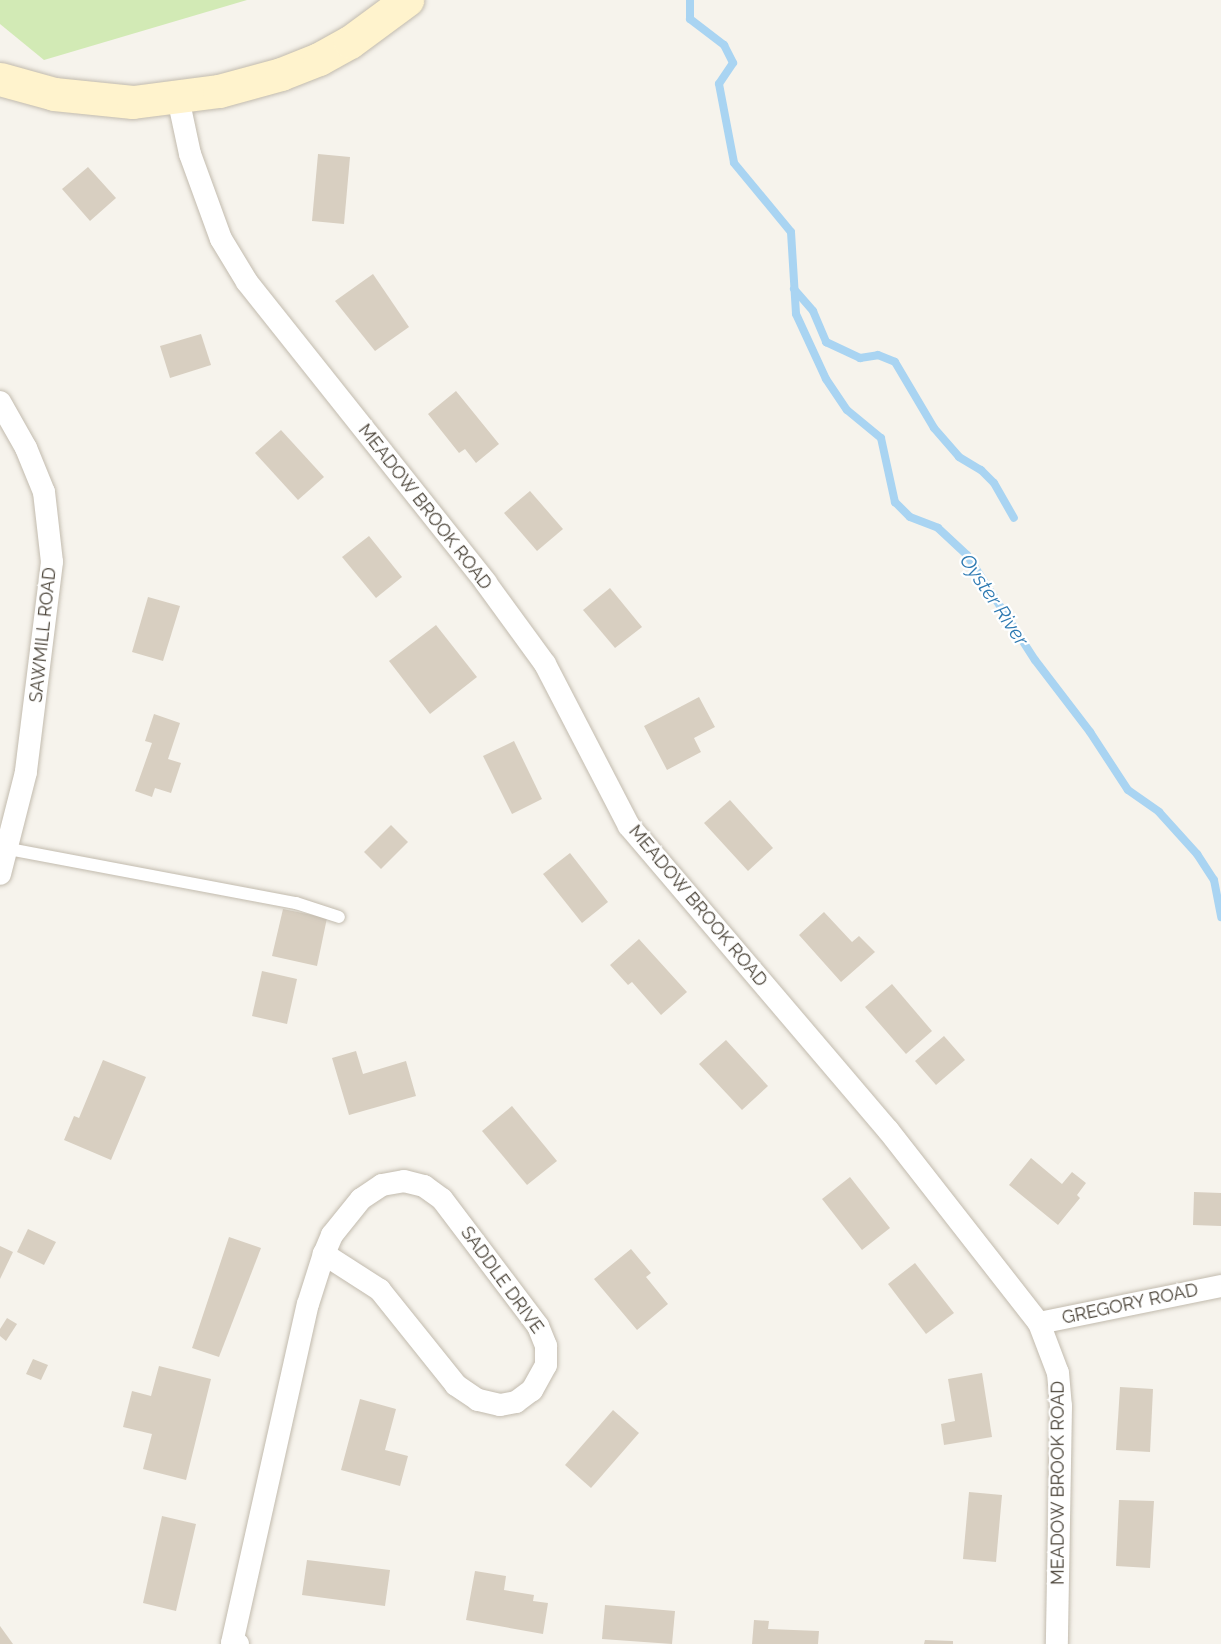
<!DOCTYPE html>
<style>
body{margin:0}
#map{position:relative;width:1221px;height:1644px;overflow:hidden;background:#f6f3ec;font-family:Raleway,sans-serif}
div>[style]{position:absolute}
.green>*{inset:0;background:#d2eab5}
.stream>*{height:8px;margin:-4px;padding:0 4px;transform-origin:4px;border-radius:4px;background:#a9d4f2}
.building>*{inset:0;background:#d8cfc1}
.roads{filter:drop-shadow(0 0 2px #c2bbae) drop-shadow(0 0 2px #c2bbae)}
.lane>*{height:12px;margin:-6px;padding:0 6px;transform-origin:6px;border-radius:6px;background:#fff}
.street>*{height:22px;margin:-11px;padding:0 11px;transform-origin:11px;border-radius:11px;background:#fff}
.secondary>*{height:33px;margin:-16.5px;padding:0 16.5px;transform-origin:16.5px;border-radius:16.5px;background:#fff3cd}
span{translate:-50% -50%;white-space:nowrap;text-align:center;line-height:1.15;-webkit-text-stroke:4.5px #fff;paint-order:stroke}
.street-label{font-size:18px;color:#4b4439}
.water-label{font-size:20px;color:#2e7ab2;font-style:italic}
</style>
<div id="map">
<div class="green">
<div style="clip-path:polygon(0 0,247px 0,44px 60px,0 24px)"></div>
</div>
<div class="stream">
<div style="left:690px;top:0;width:19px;rotate:90deg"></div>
<div style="left:690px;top:19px;width:43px;rotate:37.4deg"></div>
<div style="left:724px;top:45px;width:20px;rotate:63deg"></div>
<div style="left:733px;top:63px;width:25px;rotate:124deg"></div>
<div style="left:719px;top:84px;width:80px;rotate:79.2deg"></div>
<div style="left:734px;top:163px;width:89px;rotate:50.4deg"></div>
<div style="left:791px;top:232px;width:82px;rotate:86.5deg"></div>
<div style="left:796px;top:314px;width:72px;rotate:65.2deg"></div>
<div style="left:826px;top:379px;width:37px;rotate:56deg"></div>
<div style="left:847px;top:410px;width:44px;rotate:39.5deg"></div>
<div style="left:881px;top:438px;width:66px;rotate:77.7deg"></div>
<div style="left:895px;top:502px;width:21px;rotate:45deg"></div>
<div style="left:910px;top:517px;width:30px;rotate:21deg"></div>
<div style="left:938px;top:528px;width:40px;rotate:43deg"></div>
<div style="left:967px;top:555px;width:125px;rotate:57.1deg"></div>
<div style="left:1035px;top:660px;width:91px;rotate:52.6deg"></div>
<div style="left:1090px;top:732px;width:69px;rotate:56.8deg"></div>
<div style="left:1128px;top:790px;width:38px;rotate:35deg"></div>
<div style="left:1159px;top:812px;width:57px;rotate:47.9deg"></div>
<div style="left:1197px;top:854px;width:31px;rotate:57deg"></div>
<div style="left:1214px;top:880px;width:38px;rotate:79deg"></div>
<div style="left:794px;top:289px;width:29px;rotate:49deg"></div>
<div style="left:813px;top:311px;width:34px;rotate:67deg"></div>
<div style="left:826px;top:342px;width:38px;rotate:25deg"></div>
<div style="left:860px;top:358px;width:18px;rotate:-9deg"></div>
<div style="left:878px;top:355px;width:18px;rotate:22deg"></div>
<div style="left:895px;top:362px;width:77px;rotate:59.4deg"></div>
<div style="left:934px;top:428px;width:38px;rotate:49deg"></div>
<div style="left:959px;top:457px;width:26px;rotate:31deg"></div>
<div style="left:981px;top:470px;width:18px;rotate:45deg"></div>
<div style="left:994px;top:483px;width:40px;rotate:60.3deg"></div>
</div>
<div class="building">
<div style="clip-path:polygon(318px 154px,350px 157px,344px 224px,312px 221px)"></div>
<div style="clip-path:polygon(88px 167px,116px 198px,90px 221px,62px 189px)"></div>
<div style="clip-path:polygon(373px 274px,409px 327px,375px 351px,335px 301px)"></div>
<div style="clip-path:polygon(201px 334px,211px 365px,170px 378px,160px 346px)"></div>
<div style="clip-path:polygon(456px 391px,499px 444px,476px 463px,465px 449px,459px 453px,428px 414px)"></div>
<div style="clip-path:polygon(281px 430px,324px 477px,298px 500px,255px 453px)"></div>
<div style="clip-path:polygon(530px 491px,563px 529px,537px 551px,504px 513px)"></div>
<div style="clip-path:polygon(369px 536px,402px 577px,376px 598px,342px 557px)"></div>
<div style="clip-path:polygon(610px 588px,642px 627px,615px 648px,583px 610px)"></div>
<div style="clip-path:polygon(148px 597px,180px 606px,163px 661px,132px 652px)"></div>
<div style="clip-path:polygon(436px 625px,477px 677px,430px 714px,389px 661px)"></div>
<div style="clip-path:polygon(699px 697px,715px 727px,694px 738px,701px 752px,667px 770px,644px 726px)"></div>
<div style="clip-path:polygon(154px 714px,180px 723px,168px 759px,181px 763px,171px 793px,155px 788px,152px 797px,135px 791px,152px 743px,145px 741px)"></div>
<div style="clip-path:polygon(514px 741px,542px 799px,512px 814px,483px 756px)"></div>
<div style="clip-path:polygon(730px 800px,773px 848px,748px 871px,704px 823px)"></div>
<div style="clip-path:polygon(391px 825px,408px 842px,381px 869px,364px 852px)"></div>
<div style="clip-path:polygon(570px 853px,608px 902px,582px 923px,543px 874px)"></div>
<div style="clip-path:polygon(283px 909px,327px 918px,317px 966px,272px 956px)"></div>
<div style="clip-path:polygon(824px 912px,852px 942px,859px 936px,875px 952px,841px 982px,799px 935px)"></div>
<div style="clip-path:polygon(639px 939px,687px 992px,661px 1015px,632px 982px,628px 985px,610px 965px)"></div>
<div style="clip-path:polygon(262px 971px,297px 979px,287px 1024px,252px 1016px)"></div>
<div style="clip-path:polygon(892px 984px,932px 1031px,906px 1054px,865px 1007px)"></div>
<div style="clip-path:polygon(944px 1036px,965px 1060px,936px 1085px,915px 1061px)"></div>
<div style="clip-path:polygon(726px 1040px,768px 1086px,742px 1110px,699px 1064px)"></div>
<div style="clip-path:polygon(356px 1051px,363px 1074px,406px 1061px,416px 1096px,349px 1115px,332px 1058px)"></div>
<div style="clip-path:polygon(103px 1060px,146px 1077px,111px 1160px,64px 1140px,74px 1116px,79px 1118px)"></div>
<div style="clip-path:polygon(512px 1106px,557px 1161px,527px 1185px,482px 1131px)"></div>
<div style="clip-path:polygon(1031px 1158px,1062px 1184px,1072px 1172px,1086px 1183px,1077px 1195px,1080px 1198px,1058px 1225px,1009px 1185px)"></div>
<div style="clip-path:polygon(850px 1177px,890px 1228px,862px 1250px,822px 1199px)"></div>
<div style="clip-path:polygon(1194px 1192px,1221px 1193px,1221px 1226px,1193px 1225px)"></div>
<div style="clip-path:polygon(28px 1229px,56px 1242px,44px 1265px,17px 1252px)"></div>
<div style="clip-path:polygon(229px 1237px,261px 1248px,219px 1357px,192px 1348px)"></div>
<div style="clip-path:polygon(0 1246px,13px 1252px,0 1279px)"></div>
<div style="clip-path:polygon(631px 1249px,651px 1273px,646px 1277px,668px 1304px,637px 1330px,594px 1279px)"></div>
<div style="clip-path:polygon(915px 1263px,954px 1313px,926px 1334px,888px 1284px)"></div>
<div style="clip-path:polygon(7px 1318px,17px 1324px,6px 1341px,0 1336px,0 1329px)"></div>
<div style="clip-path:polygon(33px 1359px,48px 1365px,41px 1380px,26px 1374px)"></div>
<div style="clip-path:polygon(159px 1366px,211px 1379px,186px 1480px,143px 1469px,152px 1434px,123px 1427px,132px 1391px,151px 1396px)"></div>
<div style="clip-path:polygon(982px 1373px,992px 1437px,944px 1445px,941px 1424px,955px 1421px,948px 1379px)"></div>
<div style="clip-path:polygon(1120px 1387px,1153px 1389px,1150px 1452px,1116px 1450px)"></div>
<div style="clip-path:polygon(360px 1399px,396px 1409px,385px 1450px,408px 1456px,400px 1486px,341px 1470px)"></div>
<div style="clip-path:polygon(613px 1410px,639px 1433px,591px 1488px,565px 1465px)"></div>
<div style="clip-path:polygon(969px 1492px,1002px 1495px,996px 1562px,963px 1559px)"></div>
<div style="clip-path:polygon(1119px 1500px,1154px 1501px,1150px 1568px,1116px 1566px)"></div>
<div style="clip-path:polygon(162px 1516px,196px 1524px,176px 1611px,143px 1603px)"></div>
<div style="clip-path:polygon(307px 1560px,390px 1570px,385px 1606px,302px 1595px)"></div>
<div style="clip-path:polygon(475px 1571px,506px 1576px,504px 1590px,534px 1595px,533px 1601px,548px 1603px,543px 1634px,466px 1620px)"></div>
<div style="clip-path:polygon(605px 1605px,675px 1611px,672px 1644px,602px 1639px)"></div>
<div style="clip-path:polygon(754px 1620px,769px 1621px,768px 1629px,819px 1631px,818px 1644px,752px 1644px)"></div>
<div style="clip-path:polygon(0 1626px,13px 1644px,0 1644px)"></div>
<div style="clip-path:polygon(925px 1640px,953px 1641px,953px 1644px,924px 1644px)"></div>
</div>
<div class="roads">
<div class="lane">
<div style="left:9px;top:849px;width:292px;rotate:10.7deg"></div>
<div style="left:296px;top:903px;width:45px;rotate:18deg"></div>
</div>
<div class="street">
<div style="left:178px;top:98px;width:57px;rotate:77.9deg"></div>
<div style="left:190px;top:154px;width:90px;rotate:70deg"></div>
<div style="left:221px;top:239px;width:50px;rotate:58.8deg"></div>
<div style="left:247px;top:282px;width:384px;rotate:51.5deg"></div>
<div style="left:486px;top:583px;width:100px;rotate:53.9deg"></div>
<div style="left:545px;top:664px;width:182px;rotate:62.6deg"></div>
<div style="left:629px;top:826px;width:399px;rotate:49.6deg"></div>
<div style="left:888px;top:1130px;width:245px;rotate:52deg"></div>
<div style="left:1039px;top:1323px;width:53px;rotate:69.2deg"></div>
<div style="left:1058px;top:1373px;width:33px;rotate:85deg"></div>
<div style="left:1061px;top:1406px;width:238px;rotate:91deg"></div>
<div style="left:0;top:402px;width:53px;rotate:60.5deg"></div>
<div style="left:26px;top:448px;width:48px;rotate:67.8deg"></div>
<div style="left:44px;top:492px;width:70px;rotate:83.5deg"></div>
<div style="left:52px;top:562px;width:212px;rotate:97.1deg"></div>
<div style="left:26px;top:772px;width:105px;rotate:104.3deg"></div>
<div style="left:1039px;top:1323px;width:186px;rotate:-11.5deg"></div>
<div style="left:238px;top:1644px;width:6px;rotate:-171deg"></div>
<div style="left:232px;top:1643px;width:347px;rotate:-77.4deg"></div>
<div style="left:308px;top:1304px;width:52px;rotate:-72.3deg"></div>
<div style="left:324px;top:1254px;width:21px;rotate:-67deg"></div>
<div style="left:332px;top:1235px;width:46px;rotate:-51.1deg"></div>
<div style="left:361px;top:1199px;width:25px;rotate:-34deg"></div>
<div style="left:382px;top:1185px;width:22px;rotate:-10deg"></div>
<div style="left:404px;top:1181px;width:21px;rotate:14deg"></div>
<div style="left:424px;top:1186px;width:22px;rotate:36deg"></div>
<div style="left:442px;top:1199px;width:159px;rotate:52.9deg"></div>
<div style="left:538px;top:1326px;width:22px;rotate:68deg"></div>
<div style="left:546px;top:1346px;width:19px;rotate:90deg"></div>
<div style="left:546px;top:1365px;width:29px;rotate:119deg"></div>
<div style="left:532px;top:1390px;width:20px;rotate:143deg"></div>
<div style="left:516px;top:1402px;width:16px;rotate:169deg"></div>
<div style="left:500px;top:1405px;width:23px;rotate:-167deg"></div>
<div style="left:478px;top:1400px;width:27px;rotate:-146deg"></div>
<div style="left:456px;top:1385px;width:122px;rotate:-128.7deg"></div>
<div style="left:380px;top:1290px;width:67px;rotate:-147.3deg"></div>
</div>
<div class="secondary">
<div style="left:0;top:79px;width:56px;rotate:15.5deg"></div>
<div style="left:54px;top:94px;width:79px;rotate:5.8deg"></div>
<div style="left:133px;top:102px;width:87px;rotate:-7.3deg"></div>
<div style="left:219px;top:91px;width:64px;rotate:-15.3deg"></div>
<div style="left:281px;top:74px;width:41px;rotate:-21.5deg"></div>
<div style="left:319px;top:59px;width:35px;rotate:-29deg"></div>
<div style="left:350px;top:42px;width:71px;rotate:-36.4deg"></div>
</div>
</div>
<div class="street-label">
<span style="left:425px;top:507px;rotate:52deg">MEADOW BROOK ROAD</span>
<span style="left:43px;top:635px;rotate:-84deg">SAWMILL ROAD</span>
<span style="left:698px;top:906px;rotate:50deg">MEADOW BROOK ROAD</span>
<span style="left:502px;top:1280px;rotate:54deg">SADDLE DRIVE</span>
<span style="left:1130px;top:1304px;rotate:-12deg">GREGORY ROAD</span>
<span style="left:1058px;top:1483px;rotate:-90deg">MEADOW BROOK ROAD</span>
</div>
<div class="water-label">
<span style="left:994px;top:600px;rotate:56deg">Oyster River</span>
</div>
</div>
